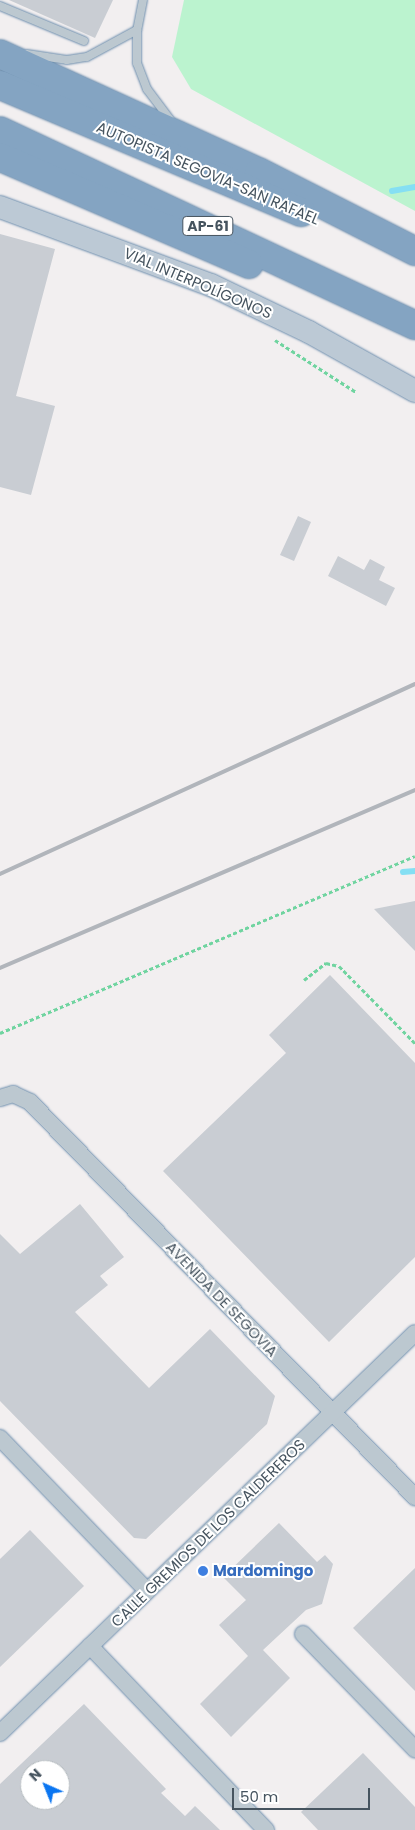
<!DOCTYPE html>
<meta charset="utf-8">
<style>
body{margin:0}
#map{position:relative;width:415px;height:1830px;overflow:hidden;background:#f2eff0;font-family:Poppins,sans-serif}
div>[style]{position:absolute}
.green>*{inset:0;background:#bbf3cf}
.stream>*{height:5.5px;margin:-2.75px;padding:0 2.75px;transform-origin:2.75px;border-radius:2.75px;background:#85dff3}
.building>*{inset:0;background:#c9cdd3}
.path>*{height:3px;margin-top:-1.5px;transform-origin:0;background:repeating-linear-gradient(90deg,#70d4a0 0 4px,transparent 0 6.5px)}
.roads{filter:drop-shadow(0 0 1px #6f8fae) drop-shadow(0 0 1px #6f8fae)}
.lane>*{height:8px;margin:-4px;padding:0 4px;transform-origin:4px;border-radius:4px;background:#bcc8d0}
.street>*{height:16px;margin:-8px;padding:0 8px;transform-origin:8px;border-radius:8px;background:#bcc8d0}
.secondary>*{height:22px;margin:-11px;padding:0 11px;transform-origin:11px;border-radius:11px;background:#bcc9d5}
.highway>*{height:28px;margin:-14px;padding:0 14px;transform-origin:14px;border-radius:14px;background:#84a4c2}
.rail>*{height:4px;margin:-2px;padding:0 2px;transform-origin:2px;border-radius:2px;background:#b1b5bb}
.dots>*{width:14px;height:14px;translate:-50% -50%;box-sizing:border-box;border:2px solid #fff;border-radius:50%}
span{translate:-50% -50%;white-space:nowrap;text-align:center;line-height:1.15;-webkit-text-stroke:4px #fff;paint-order:stroke}
.shield-label span{padding:1px 4px;background:#fff;border:1px solid;border-radius:4px;-webkit-text-stroke-width:0}
.shield-label{font-size:14px;color:#46545f;font-weight:700}
.street-label{font-size:15px;color:#46545f}
.shop-label{font-size:15px;color:#366cbe;font-weight:700}
.left{translate:0 -50%;text-align:left}
.north{position:absolute;left:20px;top:1760px;width:50px;height:50px;box-sizing:border-box;background:#fff;border:1px solid #b5bbbf;border-radius:50%;rotate:316deg;font-size:14px;font-weight:700;line-height:20px;text-align:center;color:#46545f}
.north::after{content:'';display:block;margin:auto;width:18px;height:22px;background:#0b76f1;clip-path:polygon(50% 0,100% 100%,50% 72%,0 100%)}
.scale{position:absolute;left:232px;top:1788px;width:138px;height:22px;box-sizing:border-box;border:2px solid #46545f;border-top:0;padding-left:6px;font-size:15px;line-height:18px;white-space:nowrap;color:#46545f;-webkit-text-stroke:4px #fff;paint-order:stroke}
</style>
<div id="map">
<div class="green">
<div style="clip-path:polygon(184px 0,415px 0,415px 211px,191px 89px,172px 57px)"></div>
</div>
<div class="stream">
<div style="left:392px;top:191px;width:23px;rotate:-10deg"></div>
<div style="left:403px;top:872px;width:12px;rotate:-5deg"></div>
</div>
<div class="building">
<div style="clip-path:polygon(9px 0,113px 0,95px 38px)"></div>
<div style="clip-path:polygon(0 234px,55px 249px,16px 396px,55px 406px,31px 495px,0 487px)"></div>
<div style="clip-path:polygon(298px 516px,311px 522px,294px 561px,280px 555px)"></div>
<div style="clip-path:polygon(338px 556px,364px 570px,370px 559px,385px 567px,379px 580px,395px 588px,386px 606px,328px 576px)"></div>
<div style="clip-path:polygon(415px 901px,415px 951px,374px 909px)"></div>
<div style="clip-path:polygon(330px 975px,415px 1063px,415px 1257px,329px 1342px,163px 1171px,286px 1053px,269px 1035px)"></div>
<div style="clip-path:polygon(80px 1204px,124px 1257px,100px 1276px,108px 1285px,75px 1312px,149px 1388px,210px 1329px,275px 1396px,267px 1424px,146px 1539px,134px 1538px,0 1401px,0 1234px,20px 1254px)"></div>
<div style="clip-path:polygon(279px 1523px,317px 1562px,325px 1555px,333px 1564px,322px 1604px,306px 1610px,263px 1650px,290px 1678px,231px 1737px,200px 1704px,248px 1656px,219px 1625px,246px 1600px,223px 1577px)"></div>
<div style="clip-path:polygon(30px 1530px,84px 1586px,0 1667px,0 1559px)"></div>
<div style="clip-path:polygon(415px 1568px,415px 1691px,353px 1628px)"></div>
<div style="clip-path:polygon(evenodd,84px 1704px,166px 1789px,161px 1793px,185px 1816px,195px 1806px,220px 1830px,0 1830px,0 1784px,84px 1704px,30px 1770px,60px 1770px,60px 1800px,30px 1800px,30px 1770px)"></div>
<div style="clip-path:polygon(363px 1753px,415px 1807px,415px 1830px,318px 1830px,301px 1812px)"></div>
</div>
<div class="path">
<div style="left:275px;top:340px;width:96px;rotate:32.7deg"></div>
<div style="left:304px;top:980px;width:28px;rotate:-38deg"></div>
<div style="left:326px;top:963px;width:13px;rotate:13deg"></div>
<div style="left:339px;top:966px;width:108px;rotate:45.4deg"></div>
<div style="left:0;top:1033px;width:451px;rotate:-23.1deg"></div>
</div>
<div class="roads">
<div class="lane">
<div style="left:143px;top:0;width:31px;rotate:101deg"></div>
<div style="left:137px;top:30px;width:33px;rotate:90deg"></div>
<div style="left:137px;top:63px;width:28px;rotate:69deg"></div>
<div style="left:147px;top:89px;width:39px;rotate:53deg"></div>
<div style="left:0;top:6px;width:91px;rotate:22.6deg"></div>
<div style="left:27px;top:54px;width:40px;rotate:8.5deg"></div>
<div style="left:67px;top:60px;width:20px;rotate:-9deg"></div>
<div style="left:87px;top:57px;width:57px;rotate:-28.4deg"></div>
</div>
<div class="street">
<div style="left:0;top:1098px;width:14px;rotate:-17deg"></div>
<div style="left:13px;top:1094px;width:19px;rotate:25deg"></div>
<div style="left:30px;top:1102px;width:552px;rotate:45.73deg"></div>
<div style="left:0;top:1438px;width:212px;rotate:46.1deg"></div>
<div style="left:303px;top:1634px;width:161px;rotate:45.8deg"></div>
<div style="left:90px;top:1646px;width:255px;rotate:46.3deg"></div>
<div style="left:0;top:1733px;width:576px;rotate:-43.95deg"></div>
</div>
<div class="secondary">
<div style="left:0;top:207px;width:225px;rotate:20.3deg"></div>
<div style="left:211px;top:285px;width:109px;rotate:25.6deg"></div>
<div style="left:309px;top:332px;width:121px;rotate:29.1deg"></div>
</div>
<div class="highway">
<div style="left:0;top:54px;width:285px;rotate:24.5deg"></div>
<div style="left:259px;top:172px;width:175px;rotate:26.9deg"></div>
<div style="left:0;top:85px;width:327px;rotate:22.9deg"></div>
<div style="left:0;top:131px;width:458px;rotate:25.1deg"></div>
<div style="left:0;top:157px;width:271px;rotate:23.3deg"></div>
</div>
</div>
<div class="rail">
<div style="left:0;top:874px;width:456px;rotate:-24.6deg"></div>
<div style="left:0;top:968px;width:452px;rotate:-23.2deg"></div>
</div>
<div class="dots">
<div style="left:203px;top:1571px;background:#3f7fe0"></div>
</div>
<div class="shield-label">
<span style="left:208px;top:226px">AP-61</span>
</div>
<div class="street-label">
<span style="left:208px;top:173px;rotate:23deg">AUTOPISTA SEGOVIA-SAN RAFAEL</span>
<span style="left:198px;top:283px;rotate:23deg">VIAL INTERPOLÍGONOS</span>
<span style="left:222px;top:1299px;rotate:46deg">AVENIDA DE SEGOVIA</span>
<span style="left:208px;top:1533px;rotate:-44deg">CALLE GREMIOS DE LOS CALDEREROS</span>
</div>
<div class="shop-label">
<span class="left" style="left:213px;top:1571px">Mardomingo</span>
</div>
<div class="north">N</div>
<div class="scale">50 m</div>
</div>
